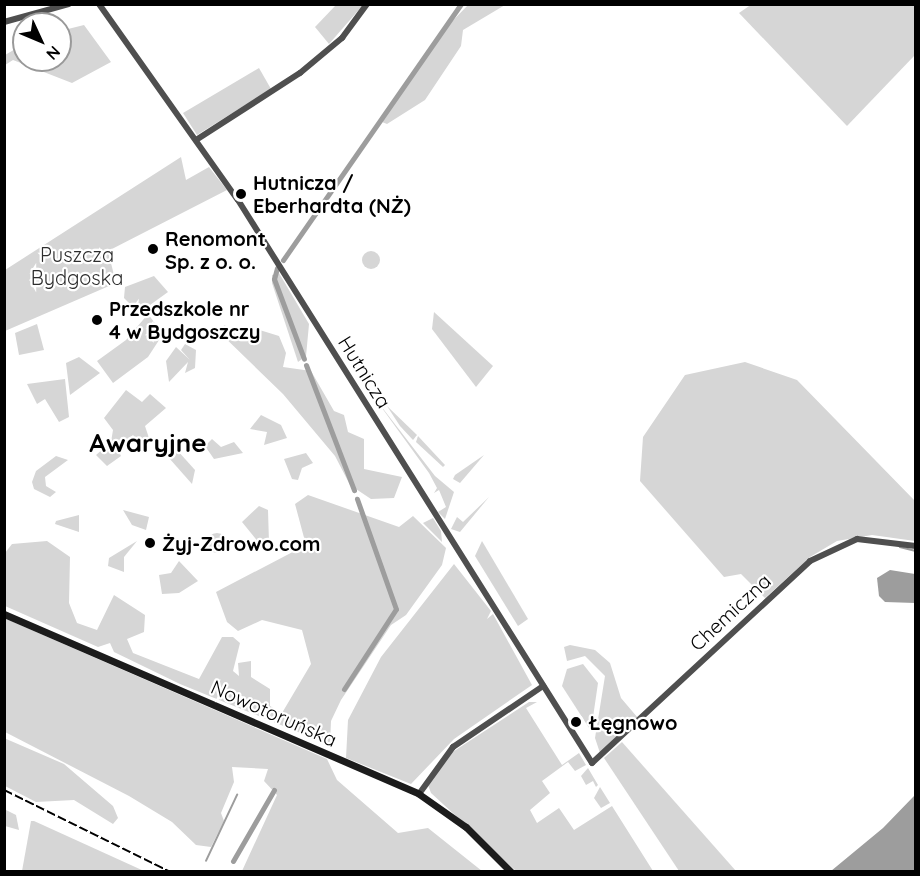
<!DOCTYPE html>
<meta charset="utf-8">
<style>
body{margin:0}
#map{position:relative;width:920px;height:876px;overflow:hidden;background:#fff;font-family:Quicksand,sans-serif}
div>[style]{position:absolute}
.green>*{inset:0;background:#d6d6d6}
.round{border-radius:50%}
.water>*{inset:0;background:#9d9d9d}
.stream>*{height:1.5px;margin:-0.75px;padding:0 0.75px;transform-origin:0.75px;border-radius:0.75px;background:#9d9d9d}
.canal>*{height:5px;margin:-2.5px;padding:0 2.5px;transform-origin:2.5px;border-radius:2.5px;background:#9d9d9d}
.tertiary>*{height:6px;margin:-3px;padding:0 3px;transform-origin:3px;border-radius:3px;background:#4f4f4f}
.secondary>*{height:7px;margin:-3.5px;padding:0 3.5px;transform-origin:3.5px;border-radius:3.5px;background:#1c1c1c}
.rail>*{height:1.5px;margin-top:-0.75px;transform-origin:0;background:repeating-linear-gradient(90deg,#000 0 9px,transparent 0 12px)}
.dots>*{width:16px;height:16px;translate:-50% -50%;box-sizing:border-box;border:3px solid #fff;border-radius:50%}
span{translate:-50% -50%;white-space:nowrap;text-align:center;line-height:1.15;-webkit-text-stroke:4.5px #fff;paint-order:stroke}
.poi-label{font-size:20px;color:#000;font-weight:700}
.left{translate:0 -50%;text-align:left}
.park-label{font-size:20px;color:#2d2d2d}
.street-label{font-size:20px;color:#000}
.district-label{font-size:26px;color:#000;font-weight:700}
.frame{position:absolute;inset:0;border:6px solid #000;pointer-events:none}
.north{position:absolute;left:12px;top:12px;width:60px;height:60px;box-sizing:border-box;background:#fff;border:2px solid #999;border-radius:50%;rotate:134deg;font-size:16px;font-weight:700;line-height:24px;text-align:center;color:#000}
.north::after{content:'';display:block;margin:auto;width:21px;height:27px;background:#000;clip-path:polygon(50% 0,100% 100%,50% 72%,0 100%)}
</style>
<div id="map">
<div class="green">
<div style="clip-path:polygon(752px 4px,915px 5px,915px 55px,847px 126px,739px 13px)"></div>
<div style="clip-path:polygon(336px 5px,363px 5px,329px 44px,315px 27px)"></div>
<div style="clip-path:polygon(468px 5px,505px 5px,463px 30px,461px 46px,425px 100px,387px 124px,382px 122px,439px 35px)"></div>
<div style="clip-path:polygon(84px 25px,111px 62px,72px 83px,13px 60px,5px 65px,5px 55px,24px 44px,24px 60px,60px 60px,60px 31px)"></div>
<div style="clip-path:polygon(259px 68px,271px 89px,197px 135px,183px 113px)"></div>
<div style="clip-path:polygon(181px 157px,186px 180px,209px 167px,227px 190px,108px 251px,116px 283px,5px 331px,5px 270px)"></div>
<div class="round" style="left:362px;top:251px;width:18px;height:18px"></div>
<div style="clip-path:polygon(279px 273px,309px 324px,306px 356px,298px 362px,272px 283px,272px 275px)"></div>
<div style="clip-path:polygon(154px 276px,168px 292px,139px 313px,124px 298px,125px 287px)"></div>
<div style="clip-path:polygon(434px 312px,493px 366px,476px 387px,432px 329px)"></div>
<div style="clip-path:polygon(148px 314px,163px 334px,148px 357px,113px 383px,97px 361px,126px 340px)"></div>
<div style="clip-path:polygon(37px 324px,44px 350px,19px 355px,15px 333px)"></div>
<div style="clip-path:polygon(225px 325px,236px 335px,253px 328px,279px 336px,286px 353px,283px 367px,311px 371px,334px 411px,344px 415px,348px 432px,364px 439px,364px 469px,402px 477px,394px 498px,371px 499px,350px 485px,335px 456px,283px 394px,217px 330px)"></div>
<div style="clip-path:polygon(185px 344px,196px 350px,195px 368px,185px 373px,188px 362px,169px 382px,166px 361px,176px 347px,190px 360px,181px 350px)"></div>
<div style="clip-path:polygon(79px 357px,100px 373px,70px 395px,66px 363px)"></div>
<div style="clip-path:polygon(745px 362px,797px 380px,915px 501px,915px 541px,872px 535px,837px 541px,810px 557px,765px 598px,741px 574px,724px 577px,640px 481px,643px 437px,685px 375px)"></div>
<div style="clip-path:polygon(65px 379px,69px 417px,59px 422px,45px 399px,37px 404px,27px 384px)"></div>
<div style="clip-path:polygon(126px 390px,142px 402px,150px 394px,166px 408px,145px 426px,150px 441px,141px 444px,133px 435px,117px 448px,121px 456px,107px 466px,96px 455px,111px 442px,113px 430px,104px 418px)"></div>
<div style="clip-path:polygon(374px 397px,435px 476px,454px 492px,445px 519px,438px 512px,446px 507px,439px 490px,434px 493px,437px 488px,429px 473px)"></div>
<div style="clip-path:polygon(387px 406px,417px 435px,413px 440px,400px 426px)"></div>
<div style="clip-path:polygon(261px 415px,281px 425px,287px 438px,264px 445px,267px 432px,250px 429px)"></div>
<div style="clip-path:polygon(418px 436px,445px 465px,443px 467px,416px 442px)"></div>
<div style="clip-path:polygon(212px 439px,221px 447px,234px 442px,243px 453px,214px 459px,205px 446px)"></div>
<div style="clip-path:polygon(177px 450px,195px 470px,192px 484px,169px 458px)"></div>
<div style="clip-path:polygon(306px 453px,313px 463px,302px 468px,298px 480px,292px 479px,284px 459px)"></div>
<div style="clip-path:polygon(484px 455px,460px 483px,453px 479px,455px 475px)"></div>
<div style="clip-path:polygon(56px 456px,68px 460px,45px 477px,46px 486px,56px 492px,50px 497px,34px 489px,32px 482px,36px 471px)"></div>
<div style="clip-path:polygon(308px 495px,399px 527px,413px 516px,446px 548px,442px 565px,406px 615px,391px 625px,341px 700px,331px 721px,330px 745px,180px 684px,114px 652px,110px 643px,98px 647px,5px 606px,5px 553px,12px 544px,47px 541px,70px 557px,69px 603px,77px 623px,97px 630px,114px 595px,145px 615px,144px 632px,127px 639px,133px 653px,199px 679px,222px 637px,233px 637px,240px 643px,233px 671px,239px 676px,238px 663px,251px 661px,251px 677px,270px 689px,270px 706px,282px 713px,311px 664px,302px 630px,262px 620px,238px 631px,227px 622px,216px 592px,306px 545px,295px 504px)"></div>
<div style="clip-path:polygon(489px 497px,460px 532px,451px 529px,457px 517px,463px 522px)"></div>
<div style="clip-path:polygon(259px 506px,268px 510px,269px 543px,259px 543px,242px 522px)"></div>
<div style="clip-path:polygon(123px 510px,149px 517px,146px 530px,132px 525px)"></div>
<div style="clip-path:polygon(79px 515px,79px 532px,55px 524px,56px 521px)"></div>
<div style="clip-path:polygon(433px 518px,441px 531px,442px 542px,423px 523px)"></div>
<div class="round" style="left:207px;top:533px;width:20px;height:20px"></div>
<div style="clip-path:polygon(137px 541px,124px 557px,124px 572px,108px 566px,109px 558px)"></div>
<div style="clip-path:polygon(482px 541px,528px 619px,518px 626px,475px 556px)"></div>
<div style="clip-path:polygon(179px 561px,198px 581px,179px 593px,162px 594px,159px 575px,171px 573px)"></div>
<div style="clip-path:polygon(454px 564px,491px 611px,487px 619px,493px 614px,532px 685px,454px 739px,411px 784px,346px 758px,348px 720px,381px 657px)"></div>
<div style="clip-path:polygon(4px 618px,327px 759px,337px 780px,398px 833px,428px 828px,482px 871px,242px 871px,277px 795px,264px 781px,268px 769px,232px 767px,234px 782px,221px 813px,224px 821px,211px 847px,196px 845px,172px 822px,129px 796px,5px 732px)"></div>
<div style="clip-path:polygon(570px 645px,595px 650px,610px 663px,621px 698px,638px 718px,600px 753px,595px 738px,605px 676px,585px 656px,567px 661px,564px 647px)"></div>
<div style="clip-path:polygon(583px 664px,598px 683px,591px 731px,562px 686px,567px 669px)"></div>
<div style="clip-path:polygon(529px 702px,537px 702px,526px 708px,562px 765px,579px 753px,586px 765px,575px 771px,568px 762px,542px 781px,550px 793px,530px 810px,537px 823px,559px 808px,574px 830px,612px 806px,653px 871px,516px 871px,431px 793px,428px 785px,448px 755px)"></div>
<div style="clip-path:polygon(4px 738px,64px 764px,113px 806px,118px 818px,113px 824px,74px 800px,36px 802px,5px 786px)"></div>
<div style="clip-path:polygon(622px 742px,736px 871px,679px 871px,604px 758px)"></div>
<div style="clip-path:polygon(588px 768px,598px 785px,596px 787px,593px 781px,586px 785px,581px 776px)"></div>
<div style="clip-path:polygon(600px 787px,610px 803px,601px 808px,594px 798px)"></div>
<div style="clip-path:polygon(4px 809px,16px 815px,19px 830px,5px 826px)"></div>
<div style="clip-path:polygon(31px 821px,34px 821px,144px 871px,22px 871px)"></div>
</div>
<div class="water">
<div style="clip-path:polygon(890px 570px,915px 574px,915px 603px,885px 602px,879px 596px,877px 578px)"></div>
<div style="clip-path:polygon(915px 795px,915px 871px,831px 871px,883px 828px)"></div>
</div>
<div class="stream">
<div style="left:900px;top:547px;width:16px;rotate:14deg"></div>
<div style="left:206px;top:861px;width:73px;rotate:-64.8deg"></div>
</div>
<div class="canal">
<div style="left:283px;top:260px;width:312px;rotate:-55.2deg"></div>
<div style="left:277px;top:268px;width:11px;rotate:105deg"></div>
<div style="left:274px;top:279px;width:85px;rotate:69.4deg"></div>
<div style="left:306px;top:365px;width:134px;rotate:69deg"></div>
<div style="left:344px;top:689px;width:95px;rotate:-57deg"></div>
<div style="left:396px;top:609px;width:117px;rotate:-109.5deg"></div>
<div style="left:233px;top:861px;width:82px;rotate:-60deg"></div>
</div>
<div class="tertiary">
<div style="left:99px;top:4px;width:240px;rotate:54.7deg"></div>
<div style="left:238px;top:200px;width:665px;rotate:57.84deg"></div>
<div style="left:592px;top:763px;width:297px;rotate:-42.8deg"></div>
<div style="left:810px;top:561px;width:52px;rotate:-25.1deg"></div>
<div style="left:857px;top:539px;width:59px;rotate:6.8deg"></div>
<div style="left:4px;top:22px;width:67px;rotate:-15.5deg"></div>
<div style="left:196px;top:140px;width:124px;rotate:-32.8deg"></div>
<div style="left:300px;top:73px;width:55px;rotate:-39.8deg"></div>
<div style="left:342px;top:38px;width:42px;rotate:-53.7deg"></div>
<div style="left:419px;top:794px;width:58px;rotate:-54.1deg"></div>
<div style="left:453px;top:747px;width:109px;rotate:-34.1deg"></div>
</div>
<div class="secondary">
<div style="left:4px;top:614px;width:452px;rotate:23.4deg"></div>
<div style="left:419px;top:794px;width:57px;rotate:35.1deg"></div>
<div style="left:466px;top:827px;width:64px;rotate:45deg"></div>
</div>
<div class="rail">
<div style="left:4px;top:790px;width:186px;rotate:26.2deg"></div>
</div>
<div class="dots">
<div style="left:241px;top:194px;background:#000"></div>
<div style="left:153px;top:249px;background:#000"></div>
<div style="left:97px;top:320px;background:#000"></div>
<div style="left:150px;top:543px;background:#000"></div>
<div style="left:576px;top:722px;background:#000"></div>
</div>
<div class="poi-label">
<span class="left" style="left:253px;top:194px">Hutnicza /<br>Eberhardta (NŻ)</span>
<span class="left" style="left:165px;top:250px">Renomont<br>Sp. z o. o.</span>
<span class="left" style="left:109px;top:320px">Przedszkole nr<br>4 w Bydgoszczy</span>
<span class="left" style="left:162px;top:543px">Żyj-Zdrowo.com</span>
<span class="left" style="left:588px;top:722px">Łęgnowo</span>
</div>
<div class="park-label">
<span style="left:77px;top:266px">Puszcza<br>Bydgoska</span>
</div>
<div class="street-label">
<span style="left:365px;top:372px;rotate:58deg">Hutnicza</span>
<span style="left:730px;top:612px;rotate:-43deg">Chemiczna</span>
<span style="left:274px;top:713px;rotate:24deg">Nowotoruńska</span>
</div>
<div class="district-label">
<span style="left:148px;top:443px">Awaryjne</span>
</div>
<div class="frame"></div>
<div class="north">N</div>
</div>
